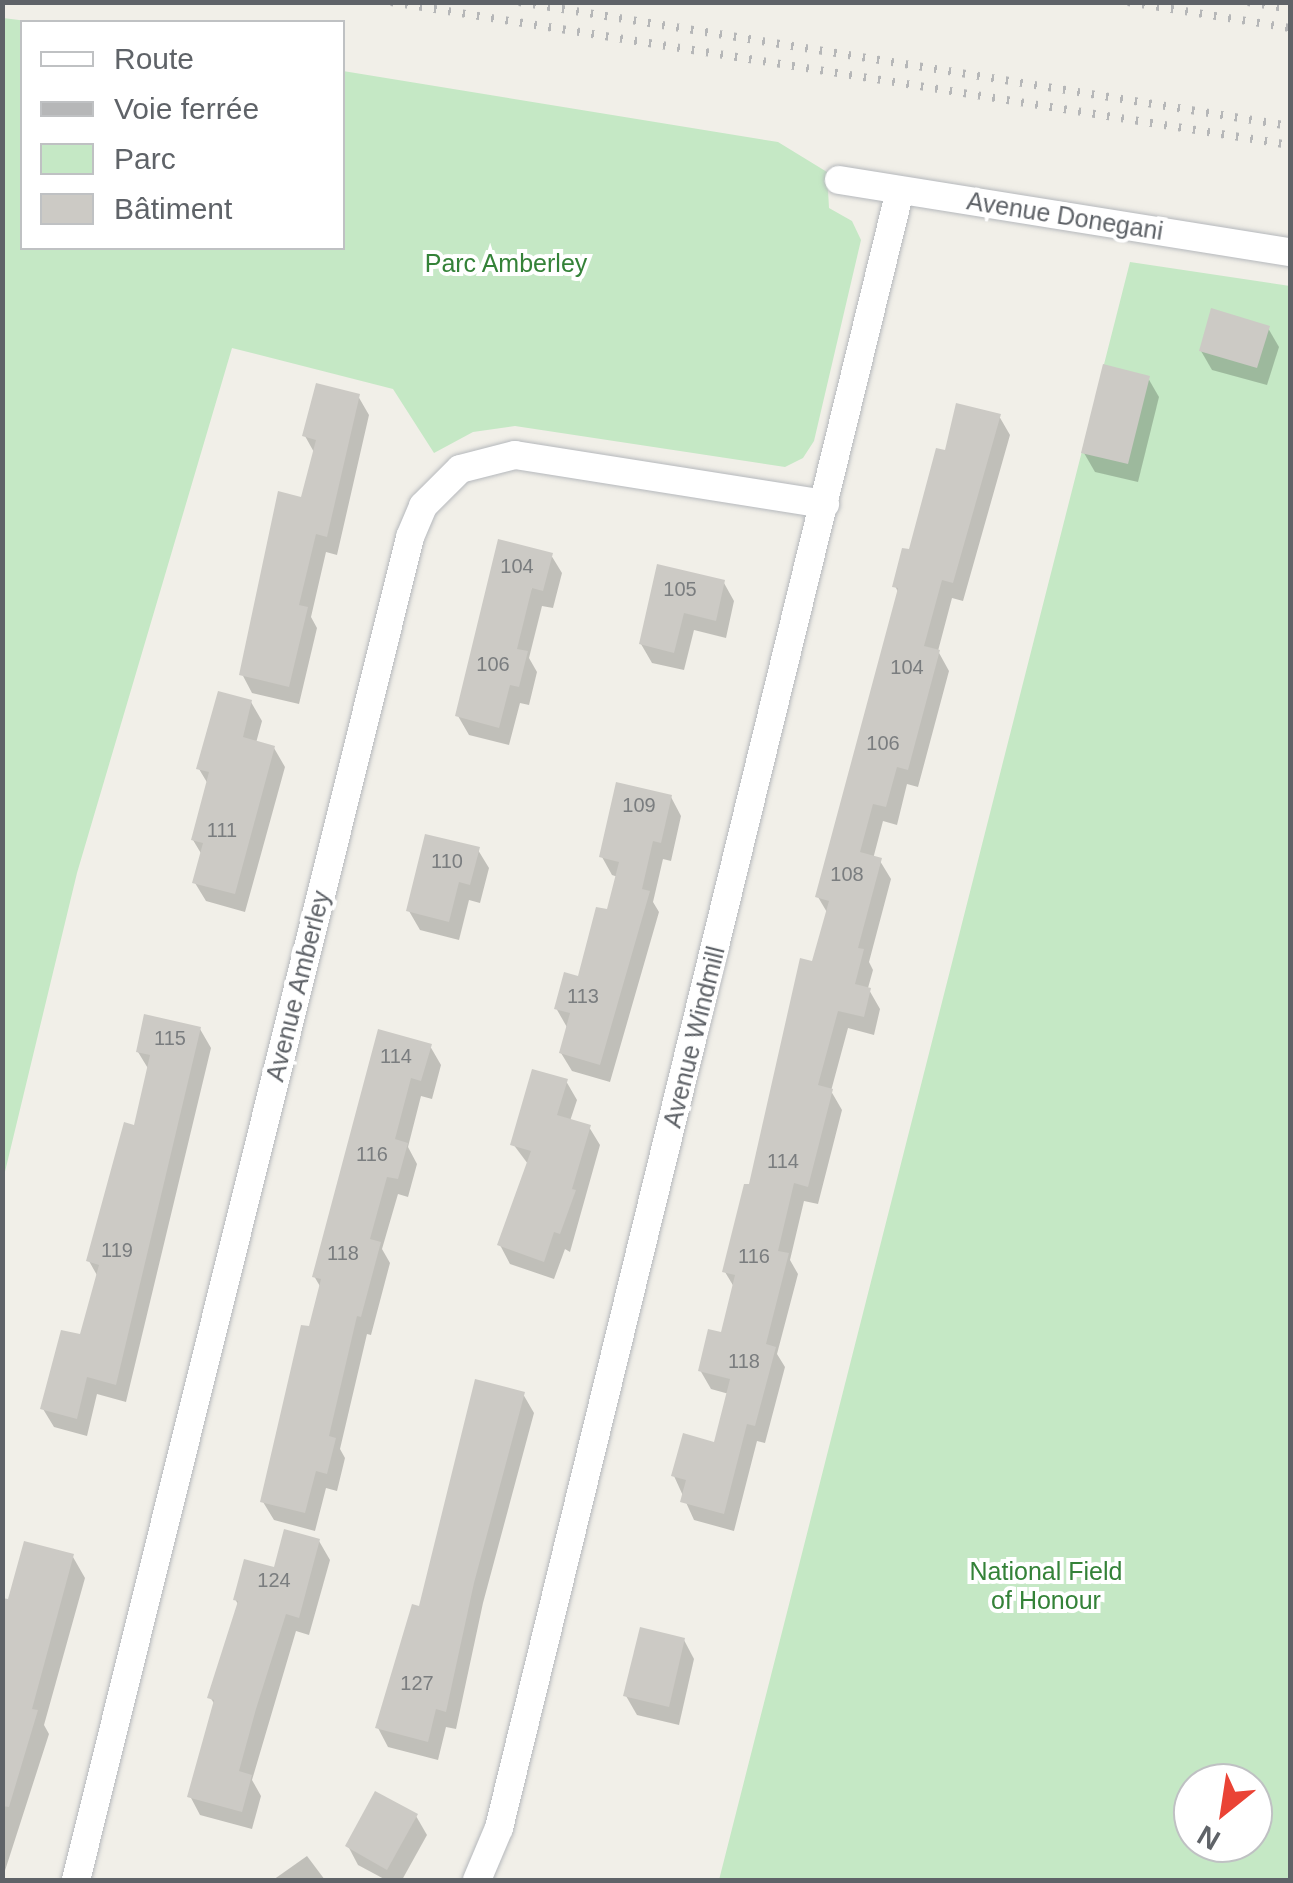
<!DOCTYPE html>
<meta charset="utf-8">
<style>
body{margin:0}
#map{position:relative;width:1293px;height:1883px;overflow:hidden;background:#f1efe8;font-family:Helvetica,sans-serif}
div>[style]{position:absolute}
.green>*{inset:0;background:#c5e8c5}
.shadow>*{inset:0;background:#0003}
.building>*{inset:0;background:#cccac5}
.roads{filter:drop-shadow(0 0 2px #b5b8bc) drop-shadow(0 0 2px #b5b8bc)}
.street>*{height:28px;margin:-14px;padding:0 14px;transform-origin:14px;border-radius:14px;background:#fff}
.rail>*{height:8px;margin-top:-4px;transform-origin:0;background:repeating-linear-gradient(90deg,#b6b7b8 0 2.5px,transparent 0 14.5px)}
span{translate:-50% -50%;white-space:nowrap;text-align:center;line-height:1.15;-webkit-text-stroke:8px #fff;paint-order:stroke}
.number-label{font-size:20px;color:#7a7d7f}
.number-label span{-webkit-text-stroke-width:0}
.street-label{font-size:25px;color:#5f6368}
.park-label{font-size:25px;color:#348238}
.frame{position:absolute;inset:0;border:5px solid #5f6368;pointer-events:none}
.legend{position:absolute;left:20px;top:20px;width:325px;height:230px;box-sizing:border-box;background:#fff;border:2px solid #bfc1c3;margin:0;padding:12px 18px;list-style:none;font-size:30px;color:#5f6368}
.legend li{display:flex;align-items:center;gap:20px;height:50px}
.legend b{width:50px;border:2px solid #bfc1c3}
.north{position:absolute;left:1173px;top:1763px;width:100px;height:100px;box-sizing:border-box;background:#fff;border:2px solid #bfc1c3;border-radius:50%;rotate:210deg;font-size:28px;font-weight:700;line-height:40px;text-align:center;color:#5f6368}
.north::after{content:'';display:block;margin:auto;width:35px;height:45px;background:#ea4335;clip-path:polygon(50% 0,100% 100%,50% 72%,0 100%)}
</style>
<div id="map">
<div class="green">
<div style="clip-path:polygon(3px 18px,35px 22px,22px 22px,22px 248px,342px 248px,343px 71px,778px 142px,827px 172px,829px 208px,852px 221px,861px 240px,814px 441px,803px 458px,785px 467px,515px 426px,473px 432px,434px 453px,393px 389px,232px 348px,77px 873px,3px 1180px)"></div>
<div style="clip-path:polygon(evenodd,1130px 262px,1290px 286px,1290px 1880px,719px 1880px,1130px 262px,1193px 1783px,1253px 1783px,1253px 1843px,1193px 1843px,1193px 1783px)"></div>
</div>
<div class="shadow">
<div style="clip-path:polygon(1268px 328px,1279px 347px,1267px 385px,1212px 370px,1201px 351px)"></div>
<div style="clip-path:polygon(1148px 378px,1159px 397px,1138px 482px,1095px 472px,1084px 453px)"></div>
<div style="clip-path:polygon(358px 396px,369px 415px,337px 555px,326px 552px,311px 617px,317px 628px,299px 704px,252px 693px,242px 674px,303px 500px,315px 454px,305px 436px)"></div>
<div style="clip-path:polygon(999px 416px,1010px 435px,963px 601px,952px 598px,938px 651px,949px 671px,918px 787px,907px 784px,897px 825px,883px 821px,873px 859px,880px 861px,891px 879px,869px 962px,873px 970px,868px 988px,880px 1009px,874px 1035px,848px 1028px,831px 1091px,842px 1110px,818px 1204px,804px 1201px,790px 1260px,798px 1274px,777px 1354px,785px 1367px,765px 1443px,757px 1441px,734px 1531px,694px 1520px,674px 1476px,715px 1445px,729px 1394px,711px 1389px,700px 1370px,722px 1335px,734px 1287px,725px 1272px,828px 914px,818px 897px,899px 594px,895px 586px,947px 453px)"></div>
<div style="clip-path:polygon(551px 555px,562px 573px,553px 608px,542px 606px,529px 658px,537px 672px,529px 705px,520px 703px,509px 745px,469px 735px,458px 716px)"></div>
<div style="clip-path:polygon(724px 583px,734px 601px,726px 638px,694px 630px,684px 670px,652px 663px,641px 644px)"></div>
<div style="clip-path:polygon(251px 702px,262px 721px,256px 743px,274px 748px,285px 767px,245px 912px,206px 901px,195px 883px,202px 855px,193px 840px,208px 784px,199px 769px)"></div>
<div style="clip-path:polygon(671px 797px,681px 816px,671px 861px,663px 859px,653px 902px,659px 912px,610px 1082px,572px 1071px,561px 1053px,568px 1029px,556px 1008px,580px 979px,609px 912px,618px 877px,612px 875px,602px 857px)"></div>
<div style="clip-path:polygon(478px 850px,489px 868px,480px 903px,469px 900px,459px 940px,420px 930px,409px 911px)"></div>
<div style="clip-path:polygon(200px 1029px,211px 1048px,126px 1402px,97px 1394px,87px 1436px,54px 1427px,43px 1409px,81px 1338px,98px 1277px,89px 1261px,136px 1128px,149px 1070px,138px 1052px)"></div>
<div style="clip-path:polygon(380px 1033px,430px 1046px,441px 1065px,432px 1099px,421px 1096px,408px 1147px,417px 1164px,408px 1197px,398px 1194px,382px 1249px,390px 1263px,371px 1335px,367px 1334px,340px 1449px,345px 1458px,337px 1491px,326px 1488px,315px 1531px,274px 1520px,263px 1502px,321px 1288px,314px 1276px)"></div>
<div style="clip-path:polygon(566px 1081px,577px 1100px,570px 1121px,589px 1127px,600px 1145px,570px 1252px,565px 1249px,554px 1279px,510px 1264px,500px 1245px,528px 1164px,513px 1144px)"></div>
<div style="clip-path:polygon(523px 1394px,534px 1413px,483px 1603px,456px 1729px,446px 1727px,438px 1760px,388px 1747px,378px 1728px,421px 1609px)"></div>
<div style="clip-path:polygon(319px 1541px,330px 1560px,309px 1635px,296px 1631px,252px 1780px,261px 1796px,252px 1829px,200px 1815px,190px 1796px,215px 1705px,210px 1697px,239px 1606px,235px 1599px)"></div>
<div style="clip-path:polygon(73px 1557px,85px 1578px,44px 1725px,49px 1734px,2px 1880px,2px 1621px)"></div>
<div style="clip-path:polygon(684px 1640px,694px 1659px,679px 1725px,637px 1715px,626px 1696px)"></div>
<div style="clip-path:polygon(416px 1816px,427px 1835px,402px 1880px,386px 1880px,358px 1865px,348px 1846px)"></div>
<div style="clip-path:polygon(307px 1856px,325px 1880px,273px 1880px)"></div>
</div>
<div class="building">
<div style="clip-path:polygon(1211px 308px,1270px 326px,1257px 368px,1199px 351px)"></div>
<div style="clip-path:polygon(1103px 364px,1150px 376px,1128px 464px,1081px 453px)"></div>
<div style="clip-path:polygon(316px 383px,360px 394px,327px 537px,316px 534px,299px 605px,308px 607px,289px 687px,239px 675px,278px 491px,301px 497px,316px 440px,302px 436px)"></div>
<div style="clip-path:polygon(956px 403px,1001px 414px,953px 583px,942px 580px,924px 646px,940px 650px,908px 770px,897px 767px,886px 807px,873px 804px,860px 852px,882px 858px,858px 948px,864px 949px,855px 984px,871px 988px,864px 1017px,838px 1011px,818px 1085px,833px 1089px,808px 1187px,794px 1183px,778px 1251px,789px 1253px,766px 1344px,776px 1347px,755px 1426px,747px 1424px,724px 1514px,680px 1502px,686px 1480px,671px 1476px,683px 1433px,714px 1442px,730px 1379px,698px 1371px,708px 1329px,721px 1332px,735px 1275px,722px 1272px,744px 1184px,749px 1184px,800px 958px,812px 961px,829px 901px,815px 897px,898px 588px,892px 587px,902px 548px,909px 549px,936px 448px,945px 450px)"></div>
<div style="clip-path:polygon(498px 539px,553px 553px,543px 591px,532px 588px,517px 649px,528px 651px,519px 687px,510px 685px,499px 728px,455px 716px)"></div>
<div style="clip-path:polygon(657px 564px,725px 580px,716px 621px,684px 613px,674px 653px,639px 644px)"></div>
<div style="clip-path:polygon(218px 691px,252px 700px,243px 737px,275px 746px,235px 894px,192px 883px,203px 843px,191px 840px,209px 772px,196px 769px)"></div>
<div style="clip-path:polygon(616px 782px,672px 795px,661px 843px,653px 841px,642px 889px,650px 891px,600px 1065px,559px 1053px,570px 1013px,554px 1009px,564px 972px,578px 976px,596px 907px,607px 909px,619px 862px,599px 857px)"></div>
<div style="clip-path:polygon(425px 834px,480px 847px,470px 885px,459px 882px,449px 922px,406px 911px)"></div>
<div style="clip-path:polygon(144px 1014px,201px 1027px,116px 1385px,87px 1377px,77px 1419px,40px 1409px,61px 1330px,80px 1334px,99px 1265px,86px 1261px,124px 1122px,134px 1125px,150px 1055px,136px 1052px)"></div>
<div style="clip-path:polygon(378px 1029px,432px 1044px,421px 1081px,411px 1078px,395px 1139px,408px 1143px,398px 1179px,387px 1177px,370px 1239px,381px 1242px,361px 1317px,357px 1316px,329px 1436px,336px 1438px,327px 1474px,316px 1471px,305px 1513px,260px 1502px,301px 1325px,309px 1326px,321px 1279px,312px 1277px)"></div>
<div style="clip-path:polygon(532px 1069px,568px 1079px,557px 1115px,591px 1125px,572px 1189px,576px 1190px,560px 1234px,554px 1232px,544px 1262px,497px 1245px,531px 1151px,510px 1145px)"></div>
<div style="clip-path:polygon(475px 1379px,525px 1392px,474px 1583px,446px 1712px,436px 1709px,428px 1742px,375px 1728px,412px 1604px,419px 1606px)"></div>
<div style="clip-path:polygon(284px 1529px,320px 1539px,299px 1618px,286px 1614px,256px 1709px,239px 1771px,252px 1775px,242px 1812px,187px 1797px,214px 1700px,207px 1698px,238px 1601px,233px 1600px,244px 1559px,274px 1567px)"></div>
<div style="clip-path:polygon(24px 1541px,74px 1554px,32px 1709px,38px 1710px,9px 1807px,2px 1806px,2px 1598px,8px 1599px)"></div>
<div style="clip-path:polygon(640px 1627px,685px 1638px,669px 1707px,623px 1696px)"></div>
<div style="clip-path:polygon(375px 1791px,418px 1814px,387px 1870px,345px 1846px)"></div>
</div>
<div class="roads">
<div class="street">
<div style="left:839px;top:180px;width:457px;rotate:9.1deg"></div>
<div style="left:76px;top:1880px;width:1384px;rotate:-76.03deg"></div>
<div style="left:410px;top:537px;width:34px;rotate:-67deg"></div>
<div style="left:423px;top:506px;width:52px;rotate:-45deg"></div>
<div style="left:460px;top:469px;width:57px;rotate:-14.3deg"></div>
<div style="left:515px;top:455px;width:314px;rotate:9deg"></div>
<div style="left:477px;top:1880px;width:56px;rotate:-67.1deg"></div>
<div style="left:499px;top:1828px;width:1686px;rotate:-76.24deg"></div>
</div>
</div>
<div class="rail">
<div style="left:391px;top:2px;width:910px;rotate:9.04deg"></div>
<div style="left:519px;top:2px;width:781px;rotate:9.14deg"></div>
<div style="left:1128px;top:2px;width:164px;rotate:9.1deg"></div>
<div style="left:1248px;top:2px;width:43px;rotate:9.5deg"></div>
</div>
<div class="number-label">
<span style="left:517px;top:566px">104</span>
<span style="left:680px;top:589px">105</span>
<span style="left:493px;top:664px">106</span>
<span style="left:907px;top:667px">104</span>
<span style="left:883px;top:743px">106</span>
<span style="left:639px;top:805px">109</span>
<span style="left:222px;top:830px">111</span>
<span style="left:447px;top:861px">110</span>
<span style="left:847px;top:874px">108</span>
<span style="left:583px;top:996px">113</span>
<span style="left:170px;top:1038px">115</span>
<span style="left:396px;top:1056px">114</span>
<span style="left:372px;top:1154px">116</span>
<span style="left:783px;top:1161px">114</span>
<span style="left:117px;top:1250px">119</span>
<span style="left:343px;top:1253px">118</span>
<span style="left:754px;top:1256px">116</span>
<span style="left:744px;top:1361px">118</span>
<span style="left:274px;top:1580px">124</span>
<span style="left:417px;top:1683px">127</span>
</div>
<div class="street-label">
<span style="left:1065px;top:216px;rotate:9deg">Avenue Donegani</span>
<span style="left:298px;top:986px;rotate:-76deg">Avenue Amberley</span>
<span style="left:694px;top:1037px;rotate:-76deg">Avenue Windmill</span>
</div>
<div class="park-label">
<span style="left:506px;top:263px">Parc Amberley</span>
<span style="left:1046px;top:1586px">National Field<br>of Honour</span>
</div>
<div class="frame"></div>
<ul class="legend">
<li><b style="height:12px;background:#fff"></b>Route</li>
<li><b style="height:12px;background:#b6b7b8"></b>Voie ferrée</li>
<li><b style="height:28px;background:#c5e8c5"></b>Parc</li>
<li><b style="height:28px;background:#cccac5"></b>Bâtiment</li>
</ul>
<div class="north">N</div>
</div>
